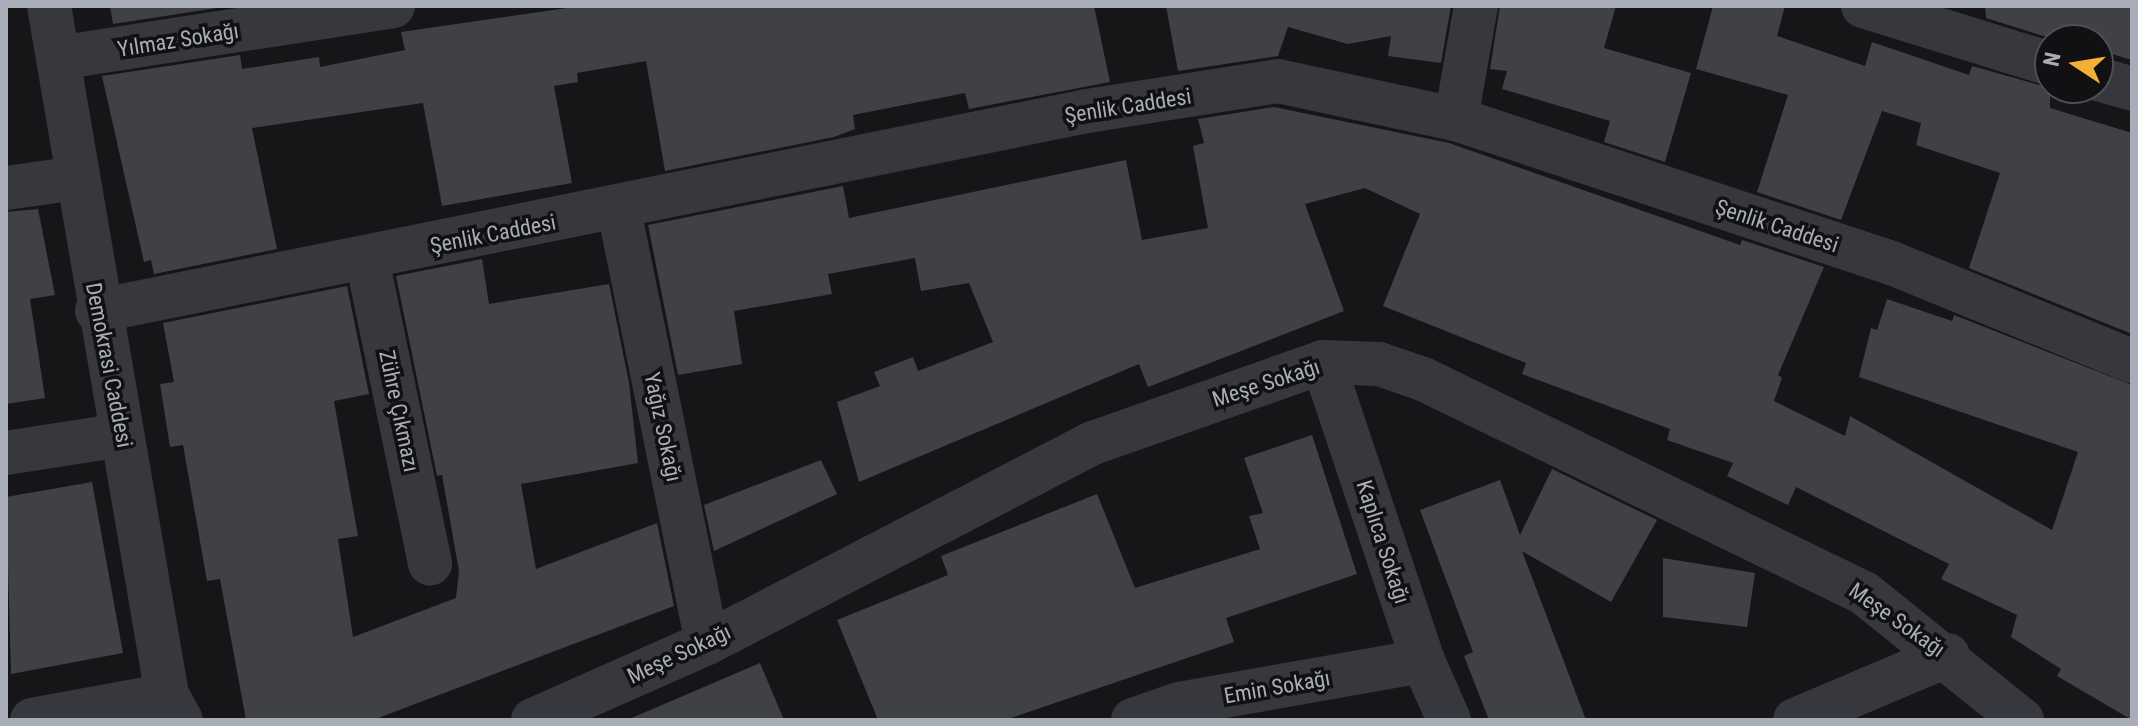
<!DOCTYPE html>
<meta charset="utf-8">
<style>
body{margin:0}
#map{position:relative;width:2138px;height:726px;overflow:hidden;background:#161618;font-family:"Roboto Condensed",sans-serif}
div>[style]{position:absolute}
.building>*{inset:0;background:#404145}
.minor>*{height:44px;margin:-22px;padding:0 22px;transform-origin:22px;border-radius:22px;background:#37383d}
.tertiary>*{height:44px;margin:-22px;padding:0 22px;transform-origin:22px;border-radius:22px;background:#37383d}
span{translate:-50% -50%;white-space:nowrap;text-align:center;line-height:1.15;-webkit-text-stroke:7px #111113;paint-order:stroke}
.street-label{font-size:22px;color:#a8adb8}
.frame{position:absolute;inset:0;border:8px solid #a8adb8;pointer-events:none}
.north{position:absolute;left:2034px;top:24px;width:80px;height:80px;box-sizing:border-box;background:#111113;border:2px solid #4d4f55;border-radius:50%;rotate:282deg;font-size:22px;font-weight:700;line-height:32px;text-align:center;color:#a8adb8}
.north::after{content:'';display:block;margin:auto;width:28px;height:36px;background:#f2b134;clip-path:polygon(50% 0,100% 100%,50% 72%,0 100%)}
</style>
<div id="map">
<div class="building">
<div style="clip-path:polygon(110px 6px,230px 6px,113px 24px)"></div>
<div style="clip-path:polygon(581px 6px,1094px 6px,1110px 82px,969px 109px,965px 93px,853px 115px,855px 129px,834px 137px,665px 171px,646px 61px,577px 73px,578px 82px,554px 86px,572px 183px,442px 206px,423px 103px,252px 128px,277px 249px,154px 274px,151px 260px,144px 262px,102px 76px,240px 55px,242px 69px,319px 57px,320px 67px,405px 50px,401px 32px)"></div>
<div style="clip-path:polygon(1166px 6px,1451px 6px,1441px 63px,1388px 56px,1391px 36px,1348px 44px,1288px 27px,1278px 56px,1178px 71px)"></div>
<div style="clip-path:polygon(1500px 6px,1616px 6px,1604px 48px,1691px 73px,1665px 162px,1604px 142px,1610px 121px,1502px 89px,1507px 71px,1490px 69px)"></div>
<div style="clip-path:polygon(1713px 6px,1785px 6px,1777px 36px,1865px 66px,1872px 42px,1969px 75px,1972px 66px,2050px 88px,2050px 108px,2132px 133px,2132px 334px,1969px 268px,2000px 173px,1916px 145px,1921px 123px,1882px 111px,1841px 220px,1757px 192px,1788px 95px,1696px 69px)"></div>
<div style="clip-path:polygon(1985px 6px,2132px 6px,2132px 60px,2098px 50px,2098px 40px,2050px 38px,1986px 18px)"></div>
<div style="clip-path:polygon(1274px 107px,1449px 143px,1740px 245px,1742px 240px,1824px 267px,1778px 375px,1782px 378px,1774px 401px,1845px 436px,1850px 416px,2052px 530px,2078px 452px,1859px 377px,1871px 328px,1877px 330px,1887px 299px,1952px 321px,1954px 315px,2132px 385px,2132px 720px,2057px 676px,2061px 669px,2011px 637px,2017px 615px,1941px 579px,1949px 564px,1796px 487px,1788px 505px,1727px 476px,1733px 463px,1667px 440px,1670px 429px,1522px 374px,1526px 363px,1383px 306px,1420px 214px,1365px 188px,1305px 204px,1344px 311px,1148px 387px,1139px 364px,859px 482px,837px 402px,880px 386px,874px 372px,913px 357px,918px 371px,993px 342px,969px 283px,921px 291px,915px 258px,828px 274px,832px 294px,734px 311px,742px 364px,678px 375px,648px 225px,843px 186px,849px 218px,1126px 160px,1142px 240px,1208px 228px,1193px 146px,1204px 143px,1198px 119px)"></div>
<div style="clip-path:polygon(38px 209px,55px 295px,30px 299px,45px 398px,6px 404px,6px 212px)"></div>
<div style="clip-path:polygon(482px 259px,489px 304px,609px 284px,629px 383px,638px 463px,521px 484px,536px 569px,657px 523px,674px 606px,373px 720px,246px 720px,220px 579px,207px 581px,183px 445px,170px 447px,160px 384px,174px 382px,163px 323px,347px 286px,369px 394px,334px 401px,358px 536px,338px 539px,353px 637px,456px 598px,459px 571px,442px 475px,437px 476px,396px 276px)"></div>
<div style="clip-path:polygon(1312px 435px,1357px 574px,1226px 618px,1234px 642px,1005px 720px,878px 720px,837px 620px,948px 575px,941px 556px,1097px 494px,1135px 588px,1260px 549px,1249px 516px,1263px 513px,1244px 458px)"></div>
<div style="clip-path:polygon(821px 460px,837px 494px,714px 551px,704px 505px)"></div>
<div style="clip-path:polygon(1552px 469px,1657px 520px,1611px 602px,1522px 551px,1586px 720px,1489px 720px,1464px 656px,1473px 652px,1420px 510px,1500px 480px,1520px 535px)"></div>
<div style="clip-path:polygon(92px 482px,123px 653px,11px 674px,6px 497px)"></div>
<div style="clip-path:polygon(1663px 558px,1755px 573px,1747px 627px,1663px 617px)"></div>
<div style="clip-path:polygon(760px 663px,784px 720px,627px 720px)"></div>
</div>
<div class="minor">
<div style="left:1863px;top:6px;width:196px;rotate:17.2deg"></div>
<div style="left:58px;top:58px;width:339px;rotate:-8.8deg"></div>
<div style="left:2098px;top:79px;width:35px;rotate:16deg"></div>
<div style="left:1456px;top:119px;width:115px;rotate:-80deg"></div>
<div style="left:6px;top:188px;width:72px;rotate:-8deg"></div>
<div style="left:619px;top:210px;width:442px;rotate:78.5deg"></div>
<div style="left:367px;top:259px;width:311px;rotate:78.3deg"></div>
<div style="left:97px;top:311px;width:1010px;rotate:-11.42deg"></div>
<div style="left:1087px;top:111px;width:193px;rotate:-8.9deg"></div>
<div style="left:1278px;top:81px;width:182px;rotate:12.1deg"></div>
<div style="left:1456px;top:119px;width:461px;rotate:18.3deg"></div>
<div style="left:1894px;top:264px;width:257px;rotate:22.2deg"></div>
<div style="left:1323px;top:362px;width:315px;rotate:71.5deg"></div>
<div style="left:1423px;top:661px;width:64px;rotate:66.2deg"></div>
<div style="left:6px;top:453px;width:117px;rotate:-8.8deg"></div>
<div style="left:32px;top:720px;width:137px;rotate:-10.5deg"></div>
<div style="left:533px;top:720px;width:190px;rotate:-23.9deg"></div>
<div style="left:707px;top:643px;width:435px;rotate:-27.4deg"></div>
<div style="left:1093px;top:443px;width:244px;rotate:-19.4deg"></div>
<div style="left:1323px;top:362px;width:56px;rotate:2deg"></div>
<div style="left:1379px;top:364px;width:46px;rotate:18.8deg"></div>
<div style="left:1423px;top:379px;width:490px;rotate:25.9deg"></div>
<div style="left:1864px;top:593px;width:203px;rotate:38.8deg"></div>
<div style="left:1133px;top:720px;width:49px;rotate:-19.2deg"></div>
<div style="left:1179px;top:704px;width:248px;rotate:-10deg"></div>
<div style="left:1795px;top:720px;width:166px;rotate:-23deg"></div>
</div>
<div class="tertiary">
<div style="left:49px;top:6px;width:699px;rotate:80.28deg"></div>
<div style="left:167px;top:695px;width:29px;rotate:61deg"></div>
</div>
<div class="street-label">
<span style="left:178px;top:40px;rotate:-9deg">Yılmaz Sokağı</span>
<span style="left:1128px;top:106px;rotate:-9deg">Şenlik Caddesi</span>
<span style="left:1777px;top:226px;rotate:18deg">Şenlik Caddesi</span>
<span style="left:493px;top:234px;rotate:-11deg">Şenlik Caddesi</span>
<span style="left:109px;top:365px;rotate:79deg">Demokrasi Caddesi</span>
<span style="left:1266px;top:383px;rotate:-18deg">Meşe Sokağı</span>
<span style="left:399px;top:411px;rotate:78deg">Zühre Çıkmazı</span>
<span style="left:663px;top:427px;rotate:78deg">Yağız Sokağı</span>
<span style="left:1383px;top:542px;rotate:72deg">Kaplıca Sokağı</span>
<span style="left:1897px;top:620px;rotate:35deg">Meşe Sokağı</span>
<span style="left:679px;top:654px;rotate:-25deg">Meşe Sokağı</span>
<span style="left:1277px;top:687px;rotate:-10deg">Emin Sokağı</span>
</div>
<div class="frame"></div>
<div class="north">N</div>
</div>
